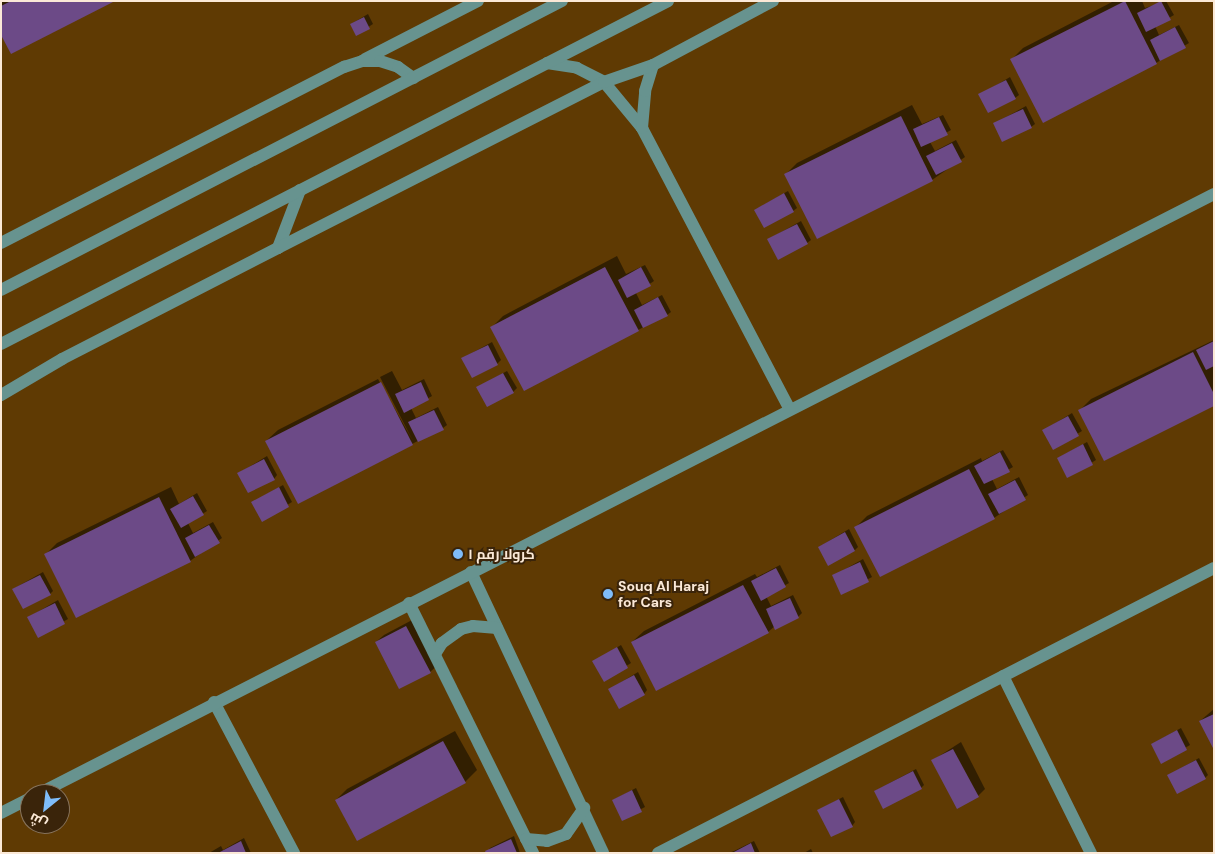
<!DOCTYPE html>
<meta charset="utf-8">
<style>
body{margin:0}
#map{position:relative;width:1215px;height:854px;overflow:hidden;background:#5f3a03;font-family:"DM Sans",Cairo,sans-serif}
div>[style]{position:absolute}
.shadow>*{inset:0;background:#0007}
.building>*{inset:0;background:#6c4a87}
.minor>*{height:12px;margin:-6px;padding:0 6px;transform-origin:6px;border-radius:6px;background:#67938f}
.dots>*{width:14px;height:14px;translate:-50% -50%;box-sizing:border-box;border:2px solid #3a240a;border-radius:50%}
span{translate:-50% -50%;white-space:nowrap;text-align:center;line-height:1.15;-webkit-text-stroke:4px #3a240a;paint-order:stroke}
.poi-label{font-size:14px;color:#fbe9d7;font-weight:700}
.left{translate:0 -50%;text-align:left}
.frame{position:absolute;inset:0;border:2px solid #fbe9d7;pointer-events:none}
.north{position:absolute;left:20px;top:784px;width:50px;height:50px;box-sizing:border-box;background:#3a240a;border:1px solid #87735c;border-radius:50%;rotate:209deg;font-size:14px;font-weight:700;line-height:20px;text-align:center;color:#fbe9d7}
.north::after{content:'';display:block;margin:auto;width:18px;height:22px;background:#7fbdfa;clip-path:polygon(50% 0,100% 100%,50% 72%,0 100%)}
</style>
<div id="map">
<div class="shadow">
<div style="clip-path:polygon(2px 1px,112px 1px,1px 33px)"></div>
<div style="clip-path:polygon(1114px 1px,1142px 1px,1145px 8px,1166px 1px,1174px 15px,1155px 26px,1159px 35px,1179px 25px,1189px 43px,1156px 63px,1012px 59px,1023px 48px)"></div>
<div style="clip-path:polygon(368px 14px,373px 24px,356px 35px,351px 24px)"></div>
<div style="clip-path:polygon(1010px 77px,1019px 95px,1015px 98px,980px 95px)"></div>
<div style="clip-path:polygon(912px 105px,922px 124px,943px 115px,951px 130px,930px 142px,935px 151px,956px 140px,965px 157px,932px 180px,817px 237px,786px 174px,797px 163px)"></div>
<div style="clip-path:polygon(1026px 106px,1035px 124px,1031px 127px,995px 123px)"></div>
<div style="clip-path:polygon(788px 191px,797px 208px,793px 211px,755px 210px)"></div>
<div style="clip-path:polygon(801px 221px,811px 240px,807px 243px,769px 239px)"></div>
<div style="clip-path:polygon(617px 256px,626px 274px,645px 265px,654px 281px,636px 293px,642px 305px,662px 295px,671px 312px,667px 315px,638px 330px,492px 327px,503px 316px)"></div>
<div style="clip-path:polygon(1214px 340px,1214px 404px,1080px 410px,1091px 399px)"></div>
<div style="clip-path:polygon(492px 342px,501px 360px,497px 364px,463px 358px)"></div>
<div style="clip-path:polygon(392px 371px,402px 390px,424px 379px,432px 396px,411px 408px,416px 418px,438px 407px,447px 425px,443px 428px,412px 444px,266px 441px,278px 430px,378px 379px,413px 441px,380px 377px)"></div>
<div style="clip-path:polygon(507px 371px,517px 388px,513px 392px,478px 387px)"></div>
<div style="clip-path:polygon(1072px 413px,1082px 431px,1054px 448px,1044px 430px)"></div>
<div style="clip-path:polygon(1087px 442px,1096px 460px,1068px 477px,1058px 458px)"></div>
<div style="clip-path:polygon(1003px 450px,1013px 467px,992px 479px,997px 489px,1019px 477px,1028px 495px,994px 518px,881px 575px,856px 527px,867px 516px,981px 458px,982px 461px)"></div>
<div style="clip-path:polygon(267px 456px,277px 475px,274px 479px,239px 473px)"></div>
<div style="clip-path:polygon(283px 485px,292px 502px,262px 520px,253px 502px)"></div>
<div style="clip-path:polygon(171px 487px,179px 504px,197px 493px,207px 511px,188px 523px,193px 533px,213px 522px,222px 538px,190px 561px,46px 554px,57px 543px)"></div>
<div style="clip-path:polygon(849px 529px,858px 547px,855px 550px,819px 547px)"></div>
<div style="clip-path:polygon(863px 559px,872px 577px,842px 593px,833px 576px)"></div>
<div style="clip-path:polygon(780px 565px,789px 583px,766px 596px,771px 606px,793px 595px,802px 613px,798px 617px,775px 626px,768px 632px,632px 642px,644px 631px,755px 574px,757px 577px)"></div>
<div style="clip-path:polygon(43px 572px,53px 591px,50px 594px,13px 589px)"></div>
<div style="clip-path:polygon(58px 600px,68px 619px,38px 636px,29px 617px)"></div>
<div style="clip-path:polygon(414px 619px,438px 665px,430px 672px,376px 642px,384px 635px)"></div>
<div style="clip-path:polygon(621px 645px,631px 663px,604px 680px,594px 661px)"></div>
<div style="clip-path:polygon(638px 672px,647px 690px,644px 694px,610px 689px)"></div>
<div style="clip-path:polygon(1214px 709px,1214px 747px,1200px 721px)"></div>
<div style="clip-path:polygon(1181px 728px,1190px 745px,1161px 762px,1152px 744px)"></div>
<div style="clip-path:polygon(455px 731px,477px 770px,465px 782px,357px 839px,336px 800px,347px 789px)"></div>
<div style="clip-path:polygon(961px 742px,985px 789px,978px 796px,933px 760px)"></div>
<div style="clip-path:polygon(1199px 758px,1208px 775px,1205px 778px,1169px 775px)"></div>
<div style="clip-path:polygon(916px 769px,924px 785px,921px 788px,875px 791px)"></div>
<div style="clip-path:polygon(636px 788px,645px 807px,622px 819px,613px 800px)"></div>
<div style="clip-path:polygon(843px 797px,855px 822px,852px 826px,819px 810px)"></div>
<div style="clip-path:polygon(514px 836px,520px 853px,487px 853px,490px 848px)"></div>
<div style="clip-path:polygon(244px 838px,251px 853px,209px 853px,221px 846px,223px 850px)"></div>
<div style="clip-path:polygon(754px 841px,760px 853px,729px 853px,734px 851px)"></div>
<div style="clip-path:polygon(811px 849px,813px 853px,804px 853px)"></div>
</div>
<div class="building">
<div style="clip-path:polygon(11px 1px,115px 1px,11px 54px,1px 35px,1px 6px)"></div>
<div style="clip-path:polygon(1125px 1px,1157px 64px,1043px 123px,1010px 59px)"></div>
<div style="clip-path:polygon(1161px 1px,1171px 20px,1146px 32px,1137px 13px)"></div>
<div style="clip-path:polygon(364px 17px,370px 29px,356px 36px,350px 24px)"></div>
<div style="clip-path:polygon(1175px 27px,1186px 48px,1160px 61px,1150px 40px)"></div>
<div style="clip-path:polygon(1006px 80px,1016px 99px,988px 113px,978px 94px)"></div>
<div style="clip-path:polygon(1023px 109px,1032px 128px,1002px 142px,993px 123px)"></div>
<div style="clip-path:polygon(901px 116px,933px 181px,817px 239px,784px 174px)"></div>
<div style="clip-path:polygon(939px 117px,948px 135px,921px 147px,913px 129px)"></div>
<div style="clip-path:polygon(952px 143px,962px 162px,936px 175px,926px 156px)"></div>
<div style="clip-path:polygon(784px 193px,794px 212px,764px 228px,754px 210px)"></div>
<div style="clip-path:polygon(797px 224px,808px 244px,778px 260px,767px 239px)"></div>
<div style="clip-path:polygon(605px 267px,639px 331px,524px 391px,490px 327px)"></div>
<div style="clip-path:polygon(641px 267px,651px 286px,627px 298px,618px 280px)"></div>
<div style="clip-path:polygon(658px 297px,668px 316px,643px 328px,634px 310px)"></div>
<div style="clip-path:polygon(1214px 341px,1214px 366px,1206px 370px,1196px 350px)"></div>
<div style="clip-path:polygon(488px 345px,498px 365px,472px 378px,461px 358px)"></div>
<div style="clip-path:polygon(1193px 352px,1214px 394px,1214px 406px,1104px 461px,1078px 410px)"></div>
<div style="clip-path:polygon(503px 373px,514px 393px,487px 407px,476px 387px)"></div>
<div style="clip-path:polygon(381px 382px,413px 445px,298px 504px,265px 441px)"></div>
<div style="clip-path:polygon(421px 382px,429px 400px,404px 413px,395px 394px)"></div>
<div style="clip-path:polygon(434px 410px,444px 430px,418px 442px,408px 422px)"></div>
<div style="clip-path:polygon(1068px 416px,1079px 436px,1053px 450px,1042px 430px)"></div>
<div style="clip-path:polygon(1083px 444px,1093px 465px,1067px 478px,1057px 458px)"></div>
<div style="clip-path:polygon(1000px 452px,1010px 472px,984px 484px,974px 466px)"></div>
<div style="clip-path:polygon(264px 459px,275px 480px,248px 493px,237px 473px)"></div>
<div style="clip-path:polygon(969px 469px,995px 519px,880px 577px,854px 527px)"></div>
<div style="clip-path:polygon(1015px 480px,1026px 500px,999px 514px,988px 494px)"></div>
<div style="clip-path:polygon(279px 487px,289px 507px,262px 522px,251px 502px)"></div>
<div style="clip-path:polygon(193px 496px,204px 515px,181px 528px,170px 509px)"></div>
<div style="clip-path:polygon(159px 497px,191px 562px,76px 618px,44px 554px)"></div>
<div style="clip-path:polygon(209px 525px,220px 543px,195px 557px,185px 538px)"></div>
<div style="clip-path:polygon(845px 532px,855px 551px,828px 566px,818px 547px)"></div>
<div style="clip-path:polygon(860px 562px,869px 582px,841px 595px,832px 575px)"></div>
<div style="clip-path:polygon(776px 568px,786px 587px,761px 601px,751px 581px)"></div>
<div style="clip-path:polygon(40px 575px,51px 595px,23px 609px,12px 589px)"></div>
<div style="clip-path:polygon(743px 585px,769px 633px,656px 691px,631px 642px)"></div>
<div style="clip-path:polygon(790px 598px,799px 618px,775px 630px,766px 609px)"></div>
<div style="clip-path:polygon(55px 603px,65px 624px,38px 638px,27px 617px)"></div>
<div style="clip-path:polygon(406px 626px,431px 673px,399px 689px,375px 642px)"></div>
<div style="clip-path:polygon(617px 647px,628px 668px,604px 682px,592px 661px)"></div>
<div style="clip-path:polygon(634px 675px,645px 695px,619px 709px,608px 689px)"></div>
<div style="clip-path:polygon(1214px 714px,1214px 750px,1199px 721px)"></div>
<div style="clip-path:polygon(1177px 730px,1187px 750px,1161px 764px,1151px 744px)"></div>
<div style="clip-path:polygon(443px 741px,466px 783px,357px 841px,335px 800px)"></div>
<div style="clip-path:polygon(953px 749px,979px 797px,957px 809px,931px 760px)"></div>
<div style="clip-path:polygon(1196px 760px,1206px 779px,1177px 794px,1167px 775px)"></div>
<div style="clip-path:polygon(913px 771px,922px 789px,883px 809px,874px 791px)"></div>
<div style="clip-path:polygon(632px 790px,642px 812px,622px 821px,612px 800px)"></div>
<div style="clip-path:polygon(839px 799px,853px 827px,831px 837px,817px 810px)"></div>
<div style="clip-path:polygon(511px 839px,517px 853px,486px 853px,485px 851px)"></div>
<div style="clip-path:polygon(241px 841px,246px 853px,218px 853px)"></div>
<div style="clip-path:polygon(751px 843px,755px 853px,732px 853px)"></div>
</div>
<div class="minor">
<div style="left:365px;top:59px;width:127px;rotate:-27.2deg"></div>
<div style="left:547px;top:63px;width:30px;rotate:9deg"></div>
<div style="left:577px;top:68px;width:30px;rotate:27deg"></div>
<div style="left:604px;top:82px;width:60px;rotate:50.4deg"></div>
<div style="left:642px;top:128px;width:318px;rotate:62.3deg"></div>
<div style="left:642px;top:128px;width:37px;rotate:-85deg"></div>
<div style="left:645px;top:91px;width:27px;rotate:-73deg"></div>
<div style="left:1px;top:243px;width:386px;rotate:-27.2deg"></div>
<div style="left:344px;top:67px;width:19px;rotate:-18deg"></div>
<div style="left:362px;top:61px;width:18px"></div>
<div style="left:380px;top:61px;width:19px;rotate:18deg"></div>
<div style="left:398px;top:67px;width:19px;rotate:36deg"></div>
<div style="left:278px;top:248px;width:62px;rotate:-69.2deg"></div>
<div style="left:1px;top:290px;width:631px;rotate:-27.26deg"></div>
<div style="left:1px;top:344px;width:750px;rotate:-27.21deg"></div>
<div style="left:1px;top:395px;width:71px;rotate:-30.5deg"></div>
<div style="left:62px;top:359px;width:243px;rotate:-27.2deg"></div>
<div style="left:278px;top:248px;width:366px;rotate:-27deg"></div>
<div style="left:604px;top:82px;width:52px;rotate:-19.1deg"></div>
<div style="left:653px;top:65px;width:136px;rotate:-28.1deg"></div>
<div style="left:471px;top:572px;width:310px;rotate:64.8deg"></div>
<div style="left:409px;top:603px;width:279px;rotate:63.6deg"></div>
<div style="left:435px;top:654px;width:13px;rotate:-58deg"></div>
<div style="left:442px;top:643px;width:24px;rotate:-36deg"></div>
<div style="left:461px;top:629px;width:12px;rotate:-14deg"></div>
<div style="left:473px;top:626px;width:24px;rotate:5deg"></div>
<div style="left:1003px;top:676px;width:198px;rotate:63.6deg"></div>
<div style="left:214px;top:702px;width:171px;rotate:62.1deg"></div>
<div style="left:38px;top:794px;width:1320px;rotate:-27.03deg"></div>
<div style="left:1px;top:813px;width:33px;rotate:-27deg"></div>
<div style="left:526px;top:839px;width:21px;rotate:5deg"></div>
<div style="left:547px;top:841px;width:20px;rotate:-20deg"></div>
<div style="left:566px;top:834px;width:32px;rotate:-55deg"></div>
<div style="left:658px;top:853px;width:625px;rotate:-27.14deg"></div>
</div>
<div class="dots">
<div style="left:458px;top:554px;background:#7fbdfa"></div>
<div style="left:608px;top:594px;background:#7fbdfa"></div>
</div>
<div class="poi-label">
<span class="left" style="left:468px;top:554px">كرولا رقم ١</span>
<span class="left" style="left:618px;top:594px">Souq Al Haraj<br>for Cars</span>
</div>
<div class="frame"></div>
<div class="north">ش</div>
</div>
